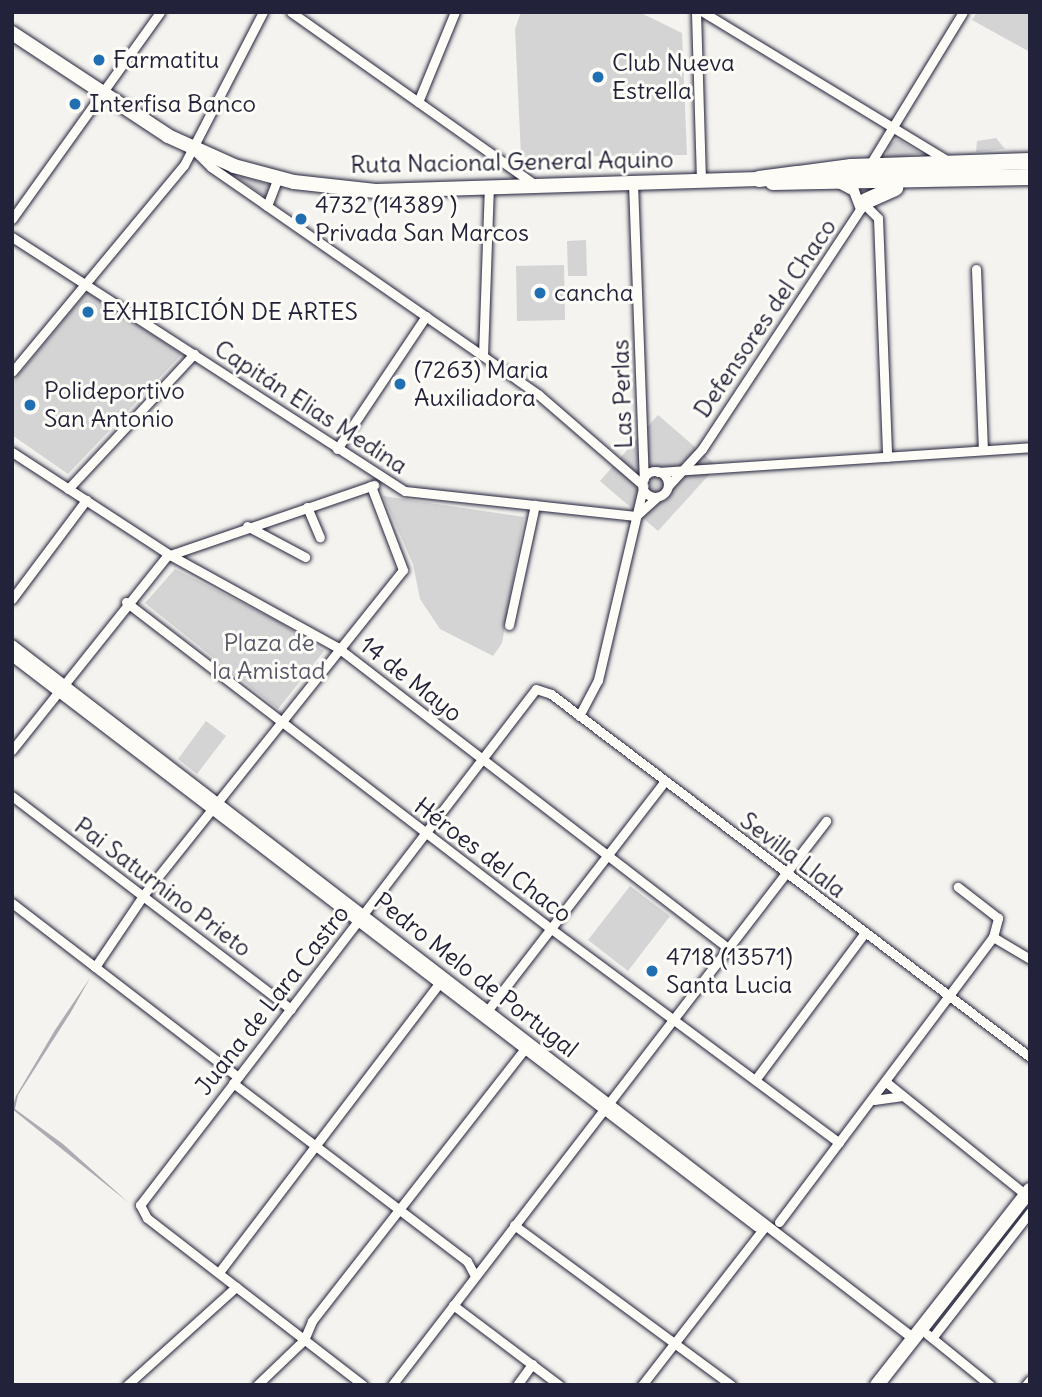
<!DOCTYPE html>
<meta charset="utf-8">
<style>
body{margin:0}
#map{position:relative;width:1042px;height:1397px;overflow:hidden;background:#f4f3ef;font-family:Delius,sans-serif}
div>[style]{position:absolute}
.green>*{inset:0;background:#d5d4d5}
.water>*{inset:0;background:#acacb2}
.roads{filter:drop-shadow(0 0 2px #22223b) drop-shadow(0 0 2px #22223b)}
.minor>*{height:9px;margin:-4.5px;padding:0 4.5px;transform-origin:4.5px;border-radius:4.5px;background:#fdfcf7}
.minor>.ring{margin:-4.5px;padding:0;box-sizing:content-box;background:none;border:9px solid #fdfcf7;border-radius:50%}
.tertiary>*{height:10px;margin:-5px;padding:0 5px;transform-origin:5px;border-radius:5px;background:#fdfcf7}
.trunk>*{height:14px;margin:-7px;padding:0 7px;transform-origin:7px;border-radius:7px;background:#fdfcf7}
.motorway>*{height:16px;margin:-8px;padding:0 8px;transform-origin:8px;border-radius:8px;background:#fdfcf7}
.dots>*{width:19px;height:19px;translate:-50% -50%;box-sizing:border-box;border:4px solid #fdfcf7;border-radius:50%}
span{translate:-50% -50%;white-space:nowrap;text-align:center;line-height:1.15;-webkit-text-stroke:6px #fdfcf7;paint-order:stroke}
.poi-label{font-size:24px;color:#22223b}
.left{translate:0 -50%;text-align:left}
.street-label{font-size:24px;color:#22223b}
.park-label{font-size:24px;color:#585769}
.frame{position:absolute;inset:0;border:14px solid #22223b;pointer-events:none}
</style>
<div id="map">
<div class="green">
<div style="clip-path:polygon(521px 12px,639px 12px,682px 33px,687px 155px,521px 157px,515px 29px)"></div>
<div style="clip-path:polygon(977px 12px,1030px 12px,1030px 52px,972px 20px)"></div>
<div style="clip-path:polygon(996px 138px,1005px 149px,976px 152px,977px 141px)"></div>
<div style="clip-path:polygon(896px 140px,899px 140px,920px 153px,885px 160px,889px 145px)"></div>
<div style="clip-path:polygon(241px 176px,270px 185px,266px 197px,239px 179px)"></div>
<div style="clip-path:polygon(586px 240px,587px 276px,568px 276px,567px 241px)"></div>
<div style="clip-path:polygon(564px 265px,565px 320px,517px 321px,516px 266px)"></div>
<div style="clip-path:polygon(87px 292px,182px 354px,68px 474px,12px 435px,12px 383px)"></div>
<div style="clip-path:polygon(658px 415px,717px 466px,658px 531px,600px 481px)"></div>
<div style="clip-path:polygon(383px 496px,524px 517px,502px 643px,493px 656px,440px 629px,420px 599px,413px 564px)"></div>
<div style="clip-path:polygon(175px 569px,279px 622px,324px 651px,278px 709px,145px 603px)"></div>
<div style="clip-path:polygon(206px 721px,226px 736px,197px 774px,178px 759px)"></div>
<div style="clip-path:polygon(630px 886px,670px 916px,628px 971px,588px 940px)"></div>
</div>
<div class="water">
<div style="clip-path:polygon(90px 978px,71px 1012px,18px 1095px,15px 1109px,63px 1144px,129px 1203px,12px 1109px,16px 1096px,55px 1030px)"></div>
</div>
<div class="roads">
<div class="minor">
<div style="left:291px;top:12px;width:299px;rotate:35.3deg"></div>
<div style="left:696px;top:12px;width:168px;rotate:88.3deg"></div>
<div style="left:703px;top:12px;width:289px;rotate:31.3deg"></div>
<div style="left:418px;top:102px;width:97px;rotate:-67.7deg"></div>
<div style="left:196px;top:152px;width:21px;rotate:45deg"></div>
<div style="left:211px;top:167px;width:399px;rotate:34.8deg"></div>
<div style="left:539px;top:395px;width:138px;rotate:40.9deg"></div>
<div style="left:869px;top:166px;width:180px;rotate:-58.6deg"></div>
<div style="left:633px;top:183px;width:296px;rotate:87.9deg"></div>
<div style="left:864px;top:204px;width:20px;rotate:45deg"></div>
<div style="left:878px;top:218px;width:239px;rotate:87.8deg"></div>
<div style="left:267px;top:206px;width:30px;rotate:-69deg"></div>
<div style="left:12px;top:219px;width:254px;rotate:-54.4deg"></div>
<div style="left:12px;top:237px;width:468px;rotate:32.9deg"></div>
<div style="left:405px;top:491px;width:232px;rotate:6.2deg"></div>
<div style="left:636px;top:516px;width:28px;rotate:-42deg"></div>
<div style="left:976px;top:269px;width:181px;rotate:87.8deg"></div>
<div style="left:483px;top:356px;width:168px;rotate:-88deg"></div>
<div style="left:12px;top:372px;width:269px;rotate:-50.3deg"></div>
<div style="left:184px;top:165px;width:172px;rotate:-62.7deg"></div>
<div style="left:337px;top:449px;width:160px;rotate:-56.2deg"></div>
<div style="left:12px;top:452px;width:189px;rotate:33.1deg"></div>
<div style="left:170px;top:555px;width:191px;rotate:28.9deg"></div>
<div style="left:337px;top:647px;width:493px;rotate:37.6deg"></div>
<div class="ring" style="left:642px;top:471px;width:17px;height:17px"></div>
<div style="left:658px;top:472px;width:373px;rotate:-3.8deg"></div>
<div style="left:668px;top:486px;width:50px;rotate:-47.4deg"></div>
<div style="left:702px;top:449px;width:295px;rotate:-56.6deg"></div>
<div style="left:68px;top:489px;width:185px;rotate:-47deg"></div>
<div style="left:307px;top:507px;width:33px;rotate:67deg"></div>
<div style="left:247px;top:526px;width:66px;rotate:28.1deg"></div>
<div style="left:12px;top:599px;width:124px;rotate:-53.2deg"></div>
<div style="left:126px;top:602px;width:535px;rotate:37.56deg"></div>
<div style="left:550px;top:928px;width:360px;rotate:36.6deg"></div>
<div style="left:509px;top:625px;width:123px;rotate:-77.8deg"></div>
<div style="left:579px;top:716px;width:41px;rotate:-62.2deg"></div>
<div style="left:598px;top:680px;width:197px;rotate:-76.8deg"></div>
<div style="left:12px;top:750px;width:248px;rotate:-51.4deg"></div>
<div style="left:167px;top:556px;width:219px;rotate:-18.9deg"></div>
<div style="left:12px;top:796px;width:351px;rotate:37.4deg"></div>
<div style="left:12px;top:903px;width:285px;rotate:37.6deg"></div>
<div style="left:993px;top:937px;width:43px;rotate:30.7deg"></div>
<div style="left:95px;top:967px;width:89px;rotate:-56deg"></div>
<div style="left:145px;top:893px;width:413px;rotate:-51.4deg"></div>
<div style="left:403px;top:570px;width:90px;rotate:-110.9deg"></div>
<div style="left:484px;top:1015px;width:296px;rotate:-52.3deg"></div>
<div style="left:755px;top:1080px;width:182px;rotate:-53.3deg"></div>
<div style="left:886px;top:1082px;width:180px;rotate:38.9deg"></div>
<div style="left:233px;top:1083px;width:294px;rotate:37.3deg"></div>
<div style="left:467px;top:1261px;width:17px;rotate:62deg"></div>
<div style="left:874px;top:1100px;width:27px;rotate:-8deg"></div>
<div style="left:779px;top:1222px;width:356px;rotate:-53.1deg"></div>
<div style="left:993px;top:937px;width:20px;rotate:-75deg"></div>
<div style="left:998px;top:918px;width:51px;rotate:-142.2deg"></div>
<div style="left:514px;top:1225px;width:270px;rotate:36.4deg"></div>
<div style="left:220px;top:1271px;width:368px;rotate:-52.7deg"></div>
<div style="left:453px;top:1305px;width:133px;rotate:37deg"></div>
<div style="left:927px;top:1334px;width:81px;rotate:39deg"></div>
<div style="left:932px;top:1338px;width:160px;rotate:-52.1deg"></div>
<div style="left:127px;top:1385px;width:147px;rotate:-42deg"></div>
<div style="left:257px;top:1385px;width:65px;rotate:-43.8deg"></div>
<div style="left:304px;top:1340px;width:21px;rotate:-67deg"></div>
<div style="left:312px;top:1321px;width:350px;rotate:-52deg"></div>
<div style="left:363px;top:1385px;width:273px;rotate:-142.3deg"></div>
<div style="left:147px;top:1218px;width:15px;rotate:-118deg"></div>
<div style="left:140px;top:1205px;width:650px;rotate:-52.5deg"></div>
<div style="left:536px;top:689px;width:16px;rotate:18deg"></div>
<div style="left:551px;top:694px;width:601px;rotate:37.16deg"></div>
<div style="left:392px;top:1385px;width:712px;rotate:-52.42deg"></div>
<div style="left:517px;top:1385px;width:26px;rotate:-54deg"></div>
<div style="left:642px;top:1385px;width:202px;rotate:-52.2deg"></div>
<div style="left:1026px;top:1385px;width:6px;rotate:-51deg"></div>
</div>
<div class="tertiary">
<div style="left:841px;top:184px;width:15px;rotate:28deg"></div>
<div style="left:854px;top:191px;width:19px;rotate:69deg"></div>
<div style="left:12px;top:645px;width:1137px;rotate:37.57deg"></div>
<div style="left:12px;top:656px;width:939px;rotate:37.43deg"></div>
</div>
<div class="trunk">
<div style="left:12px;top:33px;width:187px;rotate:33.4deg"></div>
<div style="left:168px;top:136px;width:72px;rotate:24.4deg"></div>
<div style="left:234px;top:166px;width:62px;rotate:14.9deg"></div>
<div style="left:294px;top:182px;width:82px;rotate:6.3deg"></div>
<div style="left:376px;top:191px;width:383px;rotate:-1.8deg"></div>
<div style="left:877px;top:1385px;width:248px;rotate:-51.9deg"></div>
</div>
<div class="motorway">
<div style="left:759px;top:179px;width:93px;rotate:-7.4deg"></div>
<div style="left:851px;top:167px;width:179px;rotate:-1.9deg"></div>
<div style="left:773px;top:182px;width:257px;rotate:-1.1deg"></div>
<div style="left:866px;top:201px;width:32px;rotate:-24deg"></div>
</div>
</div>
<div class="dots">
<div style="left:99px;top:60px;background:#1f6fb2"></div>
<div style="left:598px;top:77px;background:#1f6fb2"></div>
<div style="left:75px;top:104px;background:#1f6fb2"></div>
<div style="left:301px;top:219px;background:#1f6fb2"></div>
<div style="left:540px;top:293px;background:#1f6fb2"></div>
<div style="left:88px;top:312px;background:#1f6fb2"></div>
<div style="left:400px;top:384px;background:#1f6fb2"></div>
<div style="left:30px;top:405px;background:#1f6fb2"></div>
<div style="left:652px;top:971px;background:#1f6fb2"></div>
</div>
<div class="poi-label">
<span class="left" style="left:113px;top:60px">Farmatitu</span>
<span class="left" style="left:612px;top:77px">Club Nueva<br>Estrella</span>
<span class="left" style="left:89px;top:104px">Interfisa Banco</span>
<span class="left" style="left:315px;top:219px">4732 (14389 )<br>Privada San Marcos</span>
<span class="left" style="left:554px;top:293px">cancha</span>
<span class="left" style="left:102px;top:312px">EXHIBICIÓN DE ARTES</span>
<span class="left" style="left:414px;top:384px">(7263) Maria<br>Auxiliadora</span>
<span class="left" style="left:44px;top:405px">Polideportivo<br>San Antonio</span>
<span class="left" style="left:666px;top:971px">4718 (13571)<br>Santa Lucia</span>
</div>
<div class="street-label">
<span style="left:512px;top:162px;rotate:-1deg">Ruta Nacional General Aquino</span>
<span style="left:765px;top:318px;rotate:-56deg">Defensores del Chaco</span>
<span style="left:622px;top:394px;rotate:-92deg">Las Perlas</span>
<span style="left:311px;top:407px;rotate:33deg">Capitán Elias Medina</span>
<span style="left:411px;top:679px;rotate:38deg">14 de Mayo</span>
<span style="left:793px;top:855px;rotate:37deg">Sevilla Llala</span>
<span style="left:493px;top:860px;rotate:37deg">Héroes del Chaco</span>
<span style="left:163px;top:887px;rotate:37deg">Pai Saturnino Prieto</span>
<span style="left:476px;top:975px;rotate:38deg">Pedro Melo de Portugal</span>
<span style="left:272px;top:1000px;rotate:-52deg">Juana de Lara Castro</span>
</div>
<div class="park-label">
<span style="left:269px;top:657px">Plaza de<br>la Amistad</span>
</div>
<div class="frame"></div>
</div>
